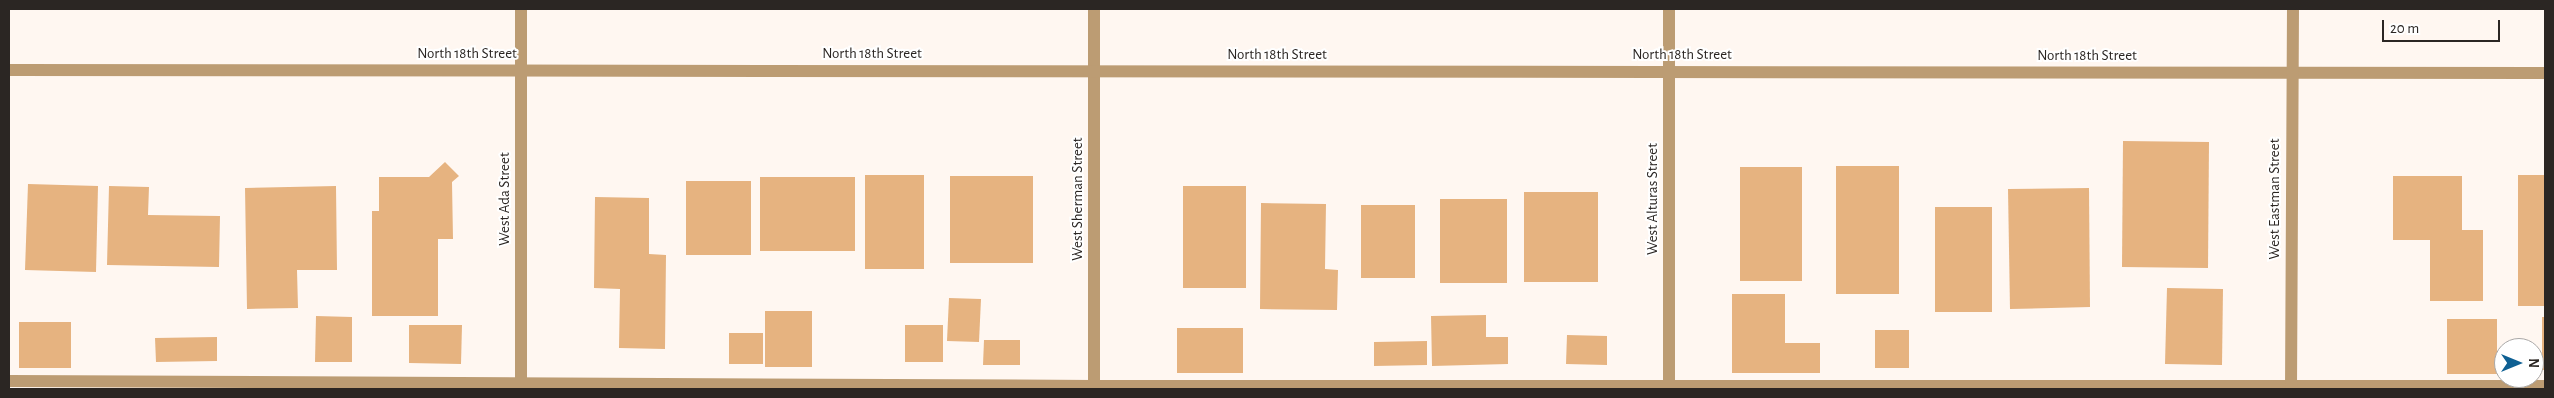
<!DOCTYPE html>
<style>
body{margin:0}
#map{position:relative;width:2554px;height:398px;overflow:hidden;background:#fff7f1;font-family:"Alegreya Sans",sans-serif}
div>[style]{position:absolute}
.building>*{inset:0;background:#e6b380}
.service>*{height:12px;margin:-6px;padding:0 6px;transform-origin:6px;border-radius:6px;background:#bc9c73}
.minor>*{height:12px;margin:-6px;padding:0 6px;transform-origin:6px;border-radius:6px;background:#bc9c73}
span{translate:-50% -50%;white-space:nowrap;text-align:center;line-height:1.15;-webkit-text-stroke:4px #fff;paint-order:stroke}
.street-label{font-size:15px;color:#2b2623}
.frame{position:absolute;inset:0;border:10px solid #2b2623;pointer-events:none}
.north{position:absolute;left:2494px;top:338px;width:50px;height:50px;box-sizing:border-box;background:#fff;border:1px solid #aaa8a7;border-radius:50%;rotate:90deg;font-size:14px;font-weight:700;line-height:20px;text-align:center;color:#2b2623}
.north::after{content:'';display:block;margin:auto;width:18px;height:22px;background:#0f6093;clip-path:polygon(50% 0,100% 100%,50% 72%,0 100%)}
.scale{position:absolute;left:2382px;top:20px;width:118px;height:22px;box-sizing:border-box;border:2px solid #2b2623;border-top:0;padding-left:6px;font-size:15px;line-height:18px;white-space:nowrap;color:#2b2623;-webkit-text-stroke:4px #fff;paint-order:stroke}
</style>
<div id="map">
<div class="building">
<div style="clip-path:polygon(2123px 141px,2209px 142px,2208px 268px,2122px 267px)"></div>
<div style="clip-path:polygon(445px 162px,459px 176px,452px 182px,453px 239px,438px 239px,438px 316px,372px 316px,372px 211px,379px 211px,379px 177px,429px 177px)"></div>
<div style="clip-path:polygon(1836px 166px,1899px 166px,1899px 294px,1836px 294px)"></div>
<div style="clip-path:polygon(1740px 167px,1802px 167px,1802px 281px,1740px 281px)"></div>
<div style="clip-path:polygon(865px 175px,924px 175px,924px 269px,865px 269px)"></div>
<div style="clip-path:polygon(2518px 175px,2545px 175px,2545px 306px,2518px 306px)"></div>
<div style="clip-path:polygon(950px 176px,1033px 176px,1033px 263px,950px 263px)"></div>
<div style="clip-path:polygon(2393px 176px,2462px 176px,2462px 230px,2483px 230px,2483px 301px,2430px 301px,2430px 240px,2393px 240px)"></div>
<div style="clip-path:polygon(760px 177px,855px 177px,855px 251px,760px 251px)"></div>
<div style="clip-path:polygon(686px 181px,751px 181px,751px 255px,686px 255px)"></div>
<div style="clip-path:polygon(28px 184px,98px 186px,96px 272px,25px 270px)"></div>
<div style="clip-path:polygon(109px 186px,149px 187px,148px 215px,220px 216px,219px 267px,107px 265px)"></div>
<div style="clip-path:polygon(336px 186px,337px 270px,297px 270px,298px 308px,247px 309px,245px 188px)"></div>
<div style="clip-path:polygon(1183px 186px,1246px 186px,1246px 288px,1183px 288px)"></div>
<div style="clip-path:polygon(2089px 188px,2090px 307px,2010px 309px,2008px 189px)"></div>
<div style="clip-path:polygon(1524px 192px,1598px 192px,1598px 282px,1524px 282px)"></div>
<div style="clip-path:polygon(595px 197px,649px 198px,649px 254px,666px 255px,665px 349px,619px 348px,620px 289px,594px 288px)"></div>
<div style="clip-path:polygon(1440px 199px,1507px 199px,1507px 283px,1440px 283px)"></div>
<div style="clip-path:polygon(1261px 203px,1326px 204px,1325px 269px,1338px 270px,1337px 310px,1260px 309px)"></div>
<div style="clip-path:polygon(1361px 205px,1415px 205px,1415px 278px,1361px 278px)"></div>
<div style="clip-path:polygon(1935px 207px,1992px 207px,1992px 312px,1935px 312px)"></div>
<div style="clip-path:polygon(2167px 288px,2223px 289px,2222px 365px,2165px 364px)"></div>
<div style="clip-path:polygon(1732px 294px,1785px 294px,1785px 343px,1820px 343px,1820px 373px,1732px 373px)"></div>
<div style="clip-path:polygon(949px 298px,981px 299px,979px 342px,947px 341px)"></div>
<div style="clip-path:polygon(765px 311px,812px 311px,812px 367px,765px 367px)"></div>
<div style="clip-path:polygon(1486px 315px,1486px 337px,1508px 337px,1508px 364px,1432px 366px,1431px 316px)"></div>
<div style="clip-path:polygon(316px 316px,352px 317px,352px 362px,315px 362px)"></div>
<div style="clip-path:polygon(2542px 317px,2545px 317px,2545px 370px,2542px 370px)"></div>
<div style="clip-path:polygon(2447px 319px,2497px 319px,2497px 374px,2447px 374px)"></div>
<div style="clip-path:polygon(19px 322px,71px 322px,71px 368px,19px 368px)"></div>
<div style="clip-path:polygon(409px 325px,462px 325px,461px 364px,409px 363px)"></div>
<div style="clip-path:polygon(905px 325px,943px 325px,943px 362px,905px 362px)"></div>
<div style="clip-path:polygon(1177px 328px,1243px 328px,1243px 373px,1177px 373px)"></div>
<div style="clip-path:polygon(1875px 330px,1909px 330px,1909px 368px,1875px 368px)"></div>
<div style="clip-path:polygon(729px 333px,763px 333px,763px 364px,729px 364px)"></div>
<div style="clip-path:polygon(1567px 335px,1607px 336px,1607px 365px,1566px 364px)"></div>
<div style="clip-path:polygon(217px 337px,217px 361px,156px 362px,155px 338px)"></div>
<div style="clip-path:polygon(984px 340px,1020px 340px,1020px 365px,983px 365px)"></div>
<div style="clip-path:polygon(1427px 341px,1427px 365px,1374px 366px,1374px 342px)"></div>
</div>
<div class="service">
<div style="left:9px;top:381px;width:1085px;rotate:0.26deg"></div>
<div style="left:1094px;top:386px;width:1451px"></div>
</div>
<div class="minor">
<div style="left:1094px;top:9px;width:380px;rotate:90deg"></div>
<div style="left:9px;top:70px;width:2536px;rotate:0.07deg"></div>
<div style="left:521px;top:389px;width:380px;rotate:-90deg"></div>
<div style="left:1669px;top:389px;width:380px;rotate:-90deg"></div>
<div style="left:2291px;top:389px;width:380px;rotate:-89.7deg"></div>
</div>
<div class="street-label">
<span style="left:467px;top:54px">North 18th Street</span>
<span style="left:872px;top:54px">North 18th Street</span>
<span style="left:1277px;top:55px">North 18th Street</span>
<span style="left:1682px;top:55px">North 18th Street</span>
<span style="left:2087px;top:56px">North 18th Street</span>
<span style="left:505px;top:199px;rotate:-90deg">West Ada Street</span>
<span style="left:1078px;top:199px;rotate:-90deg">West Sherman Street</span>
<span style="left:1653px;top:199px;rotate:-90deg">West Alturas Street</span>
<span style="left:2275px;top:199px;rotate:-90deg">West Eastman Street</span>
</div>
<div class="frame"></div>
<div class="north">N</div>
<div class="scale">20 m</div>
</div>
